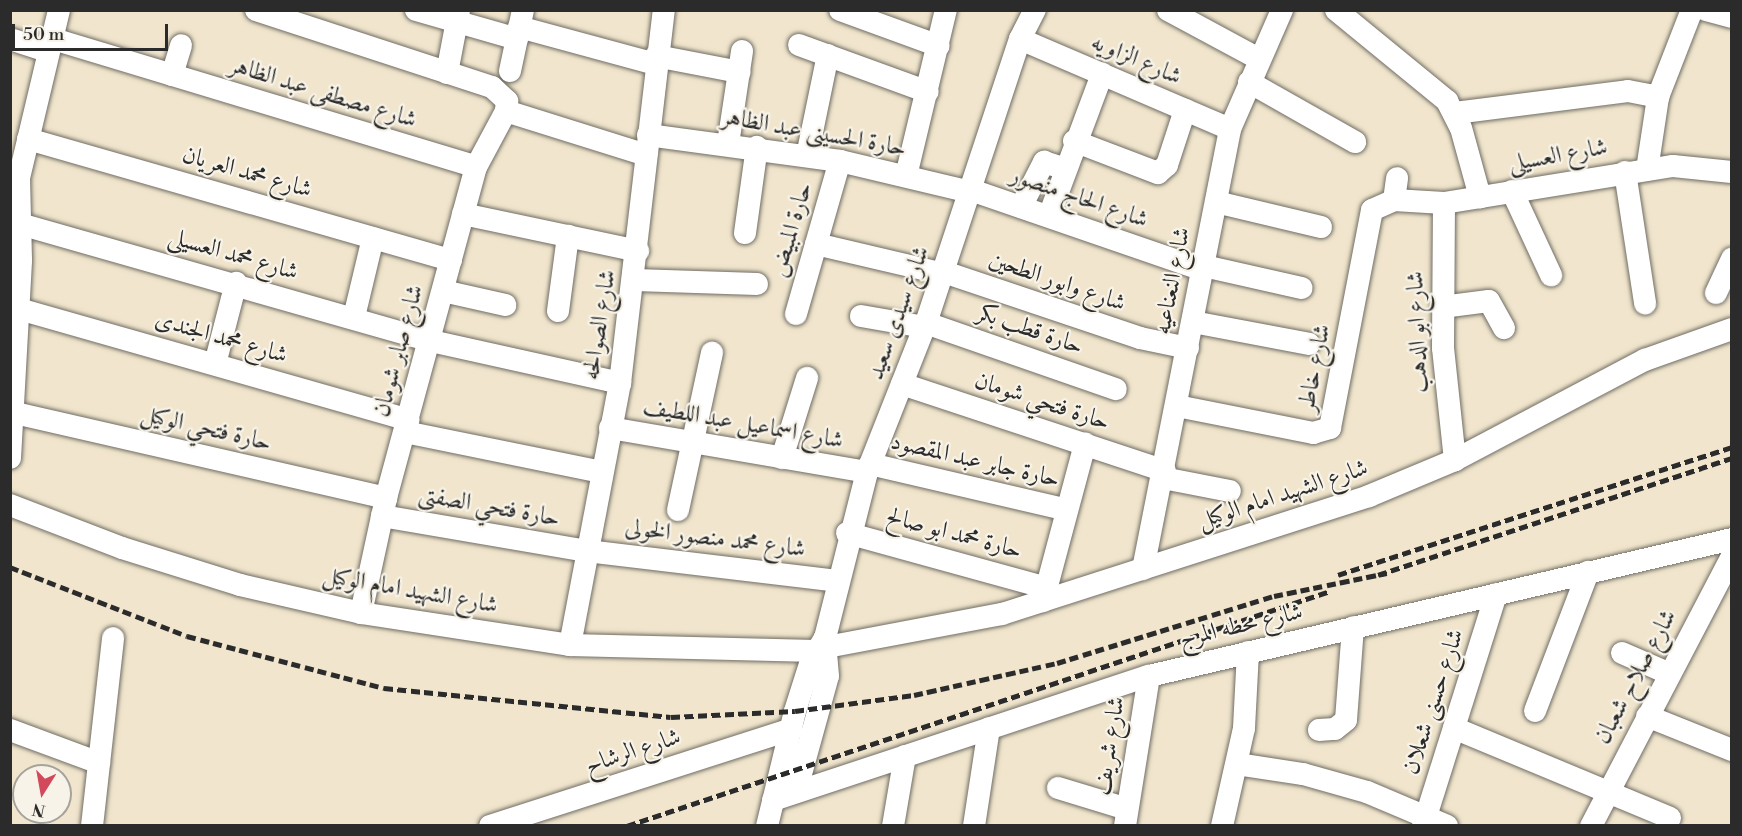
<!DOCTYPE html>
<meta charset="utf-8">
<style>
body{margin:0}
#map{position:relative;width:1742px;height:836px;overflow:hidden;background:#f1e6cd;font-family:"Libre Bodoni",Amiri,serif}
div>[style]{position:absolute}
.roads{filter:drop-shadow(0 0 2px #706c64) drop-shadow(0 0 2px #706c64)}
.street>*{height:22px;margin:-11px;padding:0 11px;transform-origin:11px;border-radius:11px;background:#fff}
.rail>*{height:4.5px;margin-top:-2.25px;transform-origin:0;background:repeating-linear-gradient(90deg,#2b2b2b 0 9px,transparent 0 13.5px)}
span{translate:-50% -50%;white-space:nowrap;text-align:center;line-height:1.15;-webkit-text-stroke:4.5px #f7f3e8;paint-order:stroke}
.street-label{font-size:24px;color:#2b2b2b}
.frame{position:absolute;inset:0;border:12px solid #2b2b2b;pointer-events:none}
.north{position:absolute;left:12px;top:764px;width:60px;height:60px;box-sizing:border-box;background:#f7f3e8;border:2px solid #a5a39c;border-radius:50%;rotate:191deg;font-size:16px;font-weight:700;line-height:24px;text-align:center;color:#2b2b2b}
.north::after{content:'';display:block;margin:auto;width:21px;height:27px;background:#d1495b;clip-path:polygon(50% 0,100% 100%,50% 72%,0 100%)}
.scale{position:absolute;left:12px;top:24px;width:156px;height:27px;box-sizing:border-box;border:3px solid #2b2b2b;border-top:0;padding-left:8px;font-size:18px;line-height:21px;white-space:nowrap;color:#2b2b2b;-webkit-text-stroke:4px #f7f3e8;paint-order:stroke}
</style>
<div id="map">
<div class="roads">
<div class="street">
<div style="left:256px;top:10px;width:248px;rotate:18.1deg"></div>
<div style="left:492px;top:87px;width:21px;rotate:43deg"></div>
<div style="left:507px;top:101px;width:10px;rotate:96deg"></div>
<div style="left:416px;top:10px;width:105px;rotate:16deg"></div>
<div style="left:840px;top:10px;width:105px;rotate:20deg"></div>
<div style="left:1168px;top:10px;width:103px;rotate:28.3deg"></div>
<div style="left:1336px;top:10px;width:144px;rotate:39.3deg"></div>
<div style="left:1447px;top:101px;width:30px;rotate:63deg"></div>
<div style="left:1461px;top:128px;width:72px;rotate:74.6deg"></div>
<div style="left:1706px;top:10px;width:27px;rotate:15deg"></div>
<div style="left:519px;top:27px;width:141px;rotate:15.2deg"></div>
<div style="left:50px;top:38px;width:445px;rotate:16.8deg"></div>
<div style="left:10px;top:39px;width:39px;rotate:18deg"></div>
<div style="left:1020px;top:39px;width:228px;rotate:23.2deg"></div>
<div style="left:799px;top:45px;width:137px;rotate:20deg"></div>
<div style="left:656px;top:56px;width:85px;rotate:10.9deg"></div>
<div style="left:510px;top:71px;width:62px;rotate:-78deg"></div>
<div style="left:447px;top:73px;width:64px;rotate:-79.2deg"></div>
<div style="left:172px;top:75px;width:31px;rotate:-73deg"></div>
<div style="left:1249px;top:82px;width:122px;rotate:29.5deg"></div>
<div style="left:506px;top:111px;width:147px;rotate:17.4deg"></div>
<div style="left:1455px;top:113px;width:174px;rotate:-7.2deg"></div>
<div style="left:1628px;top:91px;width:31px;rotate:11deg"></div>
<div style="left:648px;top:135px;width:194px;rotate:7.7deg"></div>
<div style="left:840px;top:161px;width:134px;rotate:13.4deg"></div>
<div style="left:28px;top:139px;width:440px;rotate:16deg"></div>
<div style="left:1074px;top:141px;width:90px;rotate:20.9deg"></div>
<div style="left:1158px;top:173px;width:12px;rotate:-42deg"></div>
<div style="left:1167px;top:165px;width:58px;rotate:-71.9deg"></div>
<div style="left:728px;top:144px;width:94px;rotate:-81.4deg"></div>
<div style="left:807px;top:156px;width:103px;rotate:-78.3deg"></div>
<div style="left:1647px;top:170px;width:74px;rotate:-81.4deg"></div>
<div style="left:1658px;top:97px;width:93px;rotate:-68.7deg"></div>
<div style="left:1625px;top:172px;width:133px;rotate:81.3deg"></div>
<div style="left:906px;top:176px;width:171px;rotate:-76.5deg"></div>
<div style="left:971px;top:190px;width:245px;rotate:19deg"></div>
<div style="left:1512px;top:191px;width:93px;rotate:65.1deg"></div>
<div style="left:1394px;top:200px;width:50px;rotate:3.4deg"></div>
<div style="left:1444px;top:203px;width:232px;rotate:-9.2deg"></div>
<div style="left:1673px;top:166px;width:59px;rotate:5.8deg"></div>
<div style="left:1216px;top:202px;width:108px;rotate:13.4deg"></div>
<div style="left:1444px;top:203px;width:145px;rotate:90.4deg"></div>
<div style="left:1443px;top:348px;width:113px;rotate:83.9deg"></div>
<div style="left:1021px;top:207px;width:51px;rotate:-62.9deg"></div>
<div style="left:1044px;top:162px;width:22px;rotate:18deg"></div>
<div style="left:463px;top:214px;width:179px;rotate:11.9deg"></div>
<div style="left:1049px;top:216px;width:152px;rotate:-69.5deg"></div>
<div style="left:20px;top:224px;width:427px;rotate:15.9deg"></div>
<div style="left:431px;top:341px;width:194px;rotate:12.5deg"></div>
<div style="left:745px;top:233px;width:87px;rotate:-82.1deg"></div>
<div style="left:816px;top:244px;width:131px;rotate:13.2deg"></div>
<div style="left:1204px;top:266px;width:100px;rotate:12.7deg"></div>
<div style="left:944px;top:272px;width:207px;rotate:18.6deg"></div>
<div style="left:1140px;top:338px;width:49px;rotate:11.8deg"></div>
<div style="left:635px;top:280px;width:122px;rotate:1.9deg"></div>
<div style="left:443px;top:291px;width:64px;rotate:12.7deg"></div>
<div style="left:1716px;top:293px;width:38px;rotate:-65deg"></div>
<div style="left:1442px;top:307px;width:47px;rotate:-7.3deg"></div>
<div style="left:1489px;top:301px;width:31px;rotate:61deg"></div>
<div style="left:19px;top:309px;width:405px;rotate:15.9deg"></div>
<div style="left:558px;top:311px;width:76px;rotate:-82.4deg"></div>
<div style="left:796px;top:314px;width:159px;rotate:-74deg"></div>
<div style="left:861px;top:316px;width:65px;rotate:9.8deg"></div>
<div style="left:354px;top:317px;width:81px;rotate:-76.5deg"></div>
<div style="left:1193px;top:322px;width:118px;rotate:10.7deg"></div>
<div style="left:926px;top:323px;width:201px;rotate:19.2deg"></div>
<div style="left:215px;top:364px;width:84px;rotate:-75.5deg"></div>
<div style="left:902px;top:384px;width:277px;rotate:18.3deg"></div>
<div style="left:1177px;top:406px;width:139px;rotate:11.2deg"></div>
<div style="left:1313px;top:433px;width:18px;rotate:-16deg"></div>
<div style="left:1330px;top:428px;width:222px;rotate:-79.1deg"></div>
<div style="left:1372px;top:210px;width:24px;rotate:-24deg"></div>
<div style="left:1394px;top:200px;width:22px;rotate:-82deg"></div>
<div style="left:15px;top:413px;width:381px;rotate:12.9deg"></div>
<div style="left:610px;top:428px;width:261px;rotate:9.7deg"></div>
<div style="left:405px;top:432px;width:200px;rotate:11.5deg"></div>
<div style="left:10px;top:458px;width:198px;rotate:-86.8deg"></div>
<div style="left:21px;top:260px;width:82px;rotate:-91.4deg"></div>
<div style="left:19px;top:178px;width:173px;rotate:-76.6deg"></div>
<div style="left:782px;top:458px;width:84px;rotate:-72.6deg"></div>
<div style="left:870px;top:464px;width:202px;rotate:13.1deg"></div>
<div style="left:1163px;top:478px;width:68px;rotate:11deg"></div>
<div style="left:10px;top:505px;width:120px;rotate:21deg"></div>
<div style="left:122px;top:548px;width:124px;rotate:17.4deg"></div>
<div style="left:240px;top:585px;width:124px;rotate:13deg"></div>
<div style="left:361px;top:613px;width:211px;rotate:8.7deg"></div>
<div style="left:570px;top:645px;width:245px;rotate:1.4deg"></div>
<div style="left:678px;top:510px;width:161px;rotate:-77.8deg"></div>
<div style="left:382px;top:516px;width:208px;rotate:9.7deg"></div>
<div style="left:587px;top:551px;width:252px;rotate:6.8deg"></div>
<div style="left:847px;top:533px;width:207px;rotate:15.4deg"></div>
<div style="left:1143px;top:569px;width:449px;rotate:-78.8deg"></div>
<div style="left:1230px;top:129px;width:130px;rotate:-66.4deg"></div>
<div style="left:1043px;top:601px;width:163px;rotate:-75deg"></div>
<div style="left:361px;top:613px;width:118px;rotate:-77.7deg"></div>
<div style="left:386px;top:498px;width:343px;rotate:-74.8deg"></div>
<div style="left:476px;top:167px;width:64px;rotate:-61.8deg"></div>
<div style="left:570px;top:645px;width:267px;rotate:-79.2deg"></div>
<div style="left:620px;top:383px;width:376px;rotate:-83.3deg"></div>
<div style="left:827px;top:647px;width:178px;rotate:-10.7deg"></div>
<div style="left:1002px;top:614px;width:386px;rotate:-17.8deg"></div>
<div style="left:1369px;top:496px;width:93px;rotate:-22.7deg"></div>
<div style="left:1455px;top:460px;width:215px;rotate:-27.8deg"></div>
<div style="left:1645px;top:360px;width:92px;rotate:-19.6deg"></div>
<div style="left:1622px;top:653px;width:52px;rotate:23.6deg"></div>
<div style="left:1535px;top:711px;width:149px;rotate:-69.1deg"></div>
<div style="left:1647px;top:716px;width:92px;rotate:21.8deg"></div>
<div style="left:1454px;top:728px;width:234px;rotate:22.6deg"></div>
<div style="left:10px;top:730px;width:95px;rotate:20.3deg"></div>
<div style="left:1319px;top:730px;width:16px;rotate:-4deg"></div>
<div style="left:1335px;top:729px;width:14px;rotate:-39deg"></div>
<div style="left:1346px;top:720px;width:93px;rotate:-85.7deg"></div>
<div style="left:1237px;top:764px;width:67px;rotate:8.6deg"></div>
<div style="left:1303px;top:774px;width:66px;rotate:15.7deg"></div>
<div style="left:1367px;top:792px;width:87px;rotate:23deg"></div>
<div style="left:1058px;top:788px;width:72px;rotate:16.9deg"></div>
<div style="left:796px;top:792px;width:120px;rotate:-74.6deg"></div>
<div style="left:828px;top:676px;width:38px;rotate:-95deg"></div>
<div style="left:773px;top:800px;width:396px;rotate:-18.3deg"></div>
<div style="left:1149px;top:676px;width:599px;rotate:-13.22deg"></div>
<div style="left:92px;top:826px;width:189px;rotate:-83.6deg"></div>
<div style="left:490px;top:826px;width:317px;rotate:-17.8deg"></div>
<div style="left:767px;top:826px;width:118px;rotate:-76.3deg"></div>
<div style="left:795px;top:711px;width:52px;rotate:-72.3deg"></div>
<div style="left:811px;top:661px;width:27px;rotate:-59deg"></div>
<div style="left:825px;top:638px;width:171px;rotate:-75.8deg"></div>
<div style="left:867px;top:472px;width:160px;rotate:-68.4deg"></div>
<div style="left:926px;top:323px;width:299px;rotate:-71.7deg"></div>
<div style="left:1020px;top:39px;width:33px;rotate:-63deg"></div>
<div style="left:893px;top:826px;width:71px;rotate:-80.3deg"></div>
<div style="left:974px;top:826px;width:99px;rotate:-81.3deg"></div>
<div style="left:1125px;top:826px;width:152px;rotate:-80.9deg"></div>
<div style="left:1222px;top:826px;width:100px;rotate:-77.3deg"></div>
<div style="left:1244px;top:728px;width:76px;rotate:-87deg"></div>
<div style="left:1423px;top:826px;width:243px;rotate:-72.5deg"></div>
<div style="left:1591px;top:826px;width:305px;rotate:-62.4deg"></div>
</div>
</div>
<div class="rail">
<div style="left:10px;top:567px;width:190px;rotate:21.3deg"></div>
<div style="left:187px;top:636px;width:204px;rotate:14.8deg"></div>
<div style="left:384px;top:688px;width:288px;rotate:5.8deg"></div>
<div style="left:671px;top:717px;width:124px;rotate:-2.8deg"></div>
<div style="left:795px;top:711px;width:120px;rotate:-7.7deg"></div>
<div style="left:914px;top:695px;width:147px;rotate:-12.6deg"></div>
<div style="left:1057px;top:663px;width:227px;rotate:-17.2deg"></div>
<div style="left:1274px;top:596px;width:115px;rotate:-11.5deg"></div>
<div style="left:1338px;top:575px;width:414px;rotate:-18deg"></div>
<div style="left:1378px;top:575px;width:373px;rotate:-18.3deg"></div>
<div style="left:627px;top:826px;width:741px;rotate:-18.48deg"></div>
</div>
<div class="street-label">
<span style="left:1136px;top:60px;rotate:23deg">شارع الزاويه</span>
<span style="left:323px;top:93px;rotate:17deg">شارع مصطفى عبد الظاهر</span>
<span style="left:814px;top:133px;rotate:10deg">حارة الحسينى عبد الظاهر</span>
<span style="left:1558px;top:156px;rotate:-10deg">شارع العسيلى</span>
<span style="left:247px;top:173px;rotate:16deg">شارع محمد العريان</span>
<span style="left:1079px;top:198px;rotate:19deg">شارع الحاج منصور</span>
<span style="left:792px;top:230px;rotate:-74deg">حارة المبيض</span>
<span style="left:233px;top:255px;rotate:16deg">شارع محمد العسيلى</span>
<span style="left:1173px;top:281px;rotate:-79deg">شارع النعناعيه</span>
<span style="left:1057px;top:282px;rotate:19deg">شارع وابور الطحين</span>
<span style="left:899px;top:313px;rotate:-70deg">شارع سيدى سعيد</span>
<span style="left:600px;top:325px;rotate:-81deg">شارع الصوالحه</span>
<span style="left:1030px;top:330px;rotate:19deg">حارة قطب بكر</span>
<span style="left:1418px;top:332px;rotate:-92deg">شارع ابو الدهب</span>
<span style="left:221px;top:338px;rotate:16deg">شارع محمد الجندى</span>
<span style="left:399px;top:351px;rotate:-75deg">شارع صابر شومان</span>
<span style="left:1315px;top:368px;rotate:-79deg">شارع خاطر</span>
<span style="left:1042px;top:402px;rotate:18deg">حارة فتحي شومان</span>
<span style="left:743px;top:424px;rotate:10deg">شارع اسماعيل عبد اللطيف</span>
<span style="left:206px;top:429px;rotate:13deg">حارة فتحي الوكيل</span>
<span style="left:975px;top:461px;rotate:13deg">حارة جابر عبد المقصود</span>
<span style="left:1283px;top:495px;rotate:-18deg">شارع الشهيد امام الوكيل</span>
<span style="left:489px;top:507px;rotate:10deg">حارة فتحي الصفتى</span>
<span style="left:954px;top:534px;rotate:15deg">حارة محمد ابو صالح</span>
<span style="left:715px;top:539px;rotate:7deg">شارع محمد منصور الخولى</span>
<span style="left:410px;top:591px;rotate:10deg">شارع الشهيد امام الوكيل</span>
<span style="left:1241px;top:626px;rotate:-13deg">شارع محطه المرج</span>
<span style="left:1636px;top:677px;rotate:-62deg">شارع صلاح شعبان</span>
<span style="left:1434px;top:702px;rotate:-72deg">شارع حسنى شعلان</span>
<span style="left:1110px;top:746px;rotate:-81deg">شارع شريف</span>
<span style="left:633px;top:752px;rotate:-18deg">شارع الرشاح</span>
</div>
<div class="frame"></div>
<div class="north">N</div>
<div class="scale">50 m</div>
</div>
